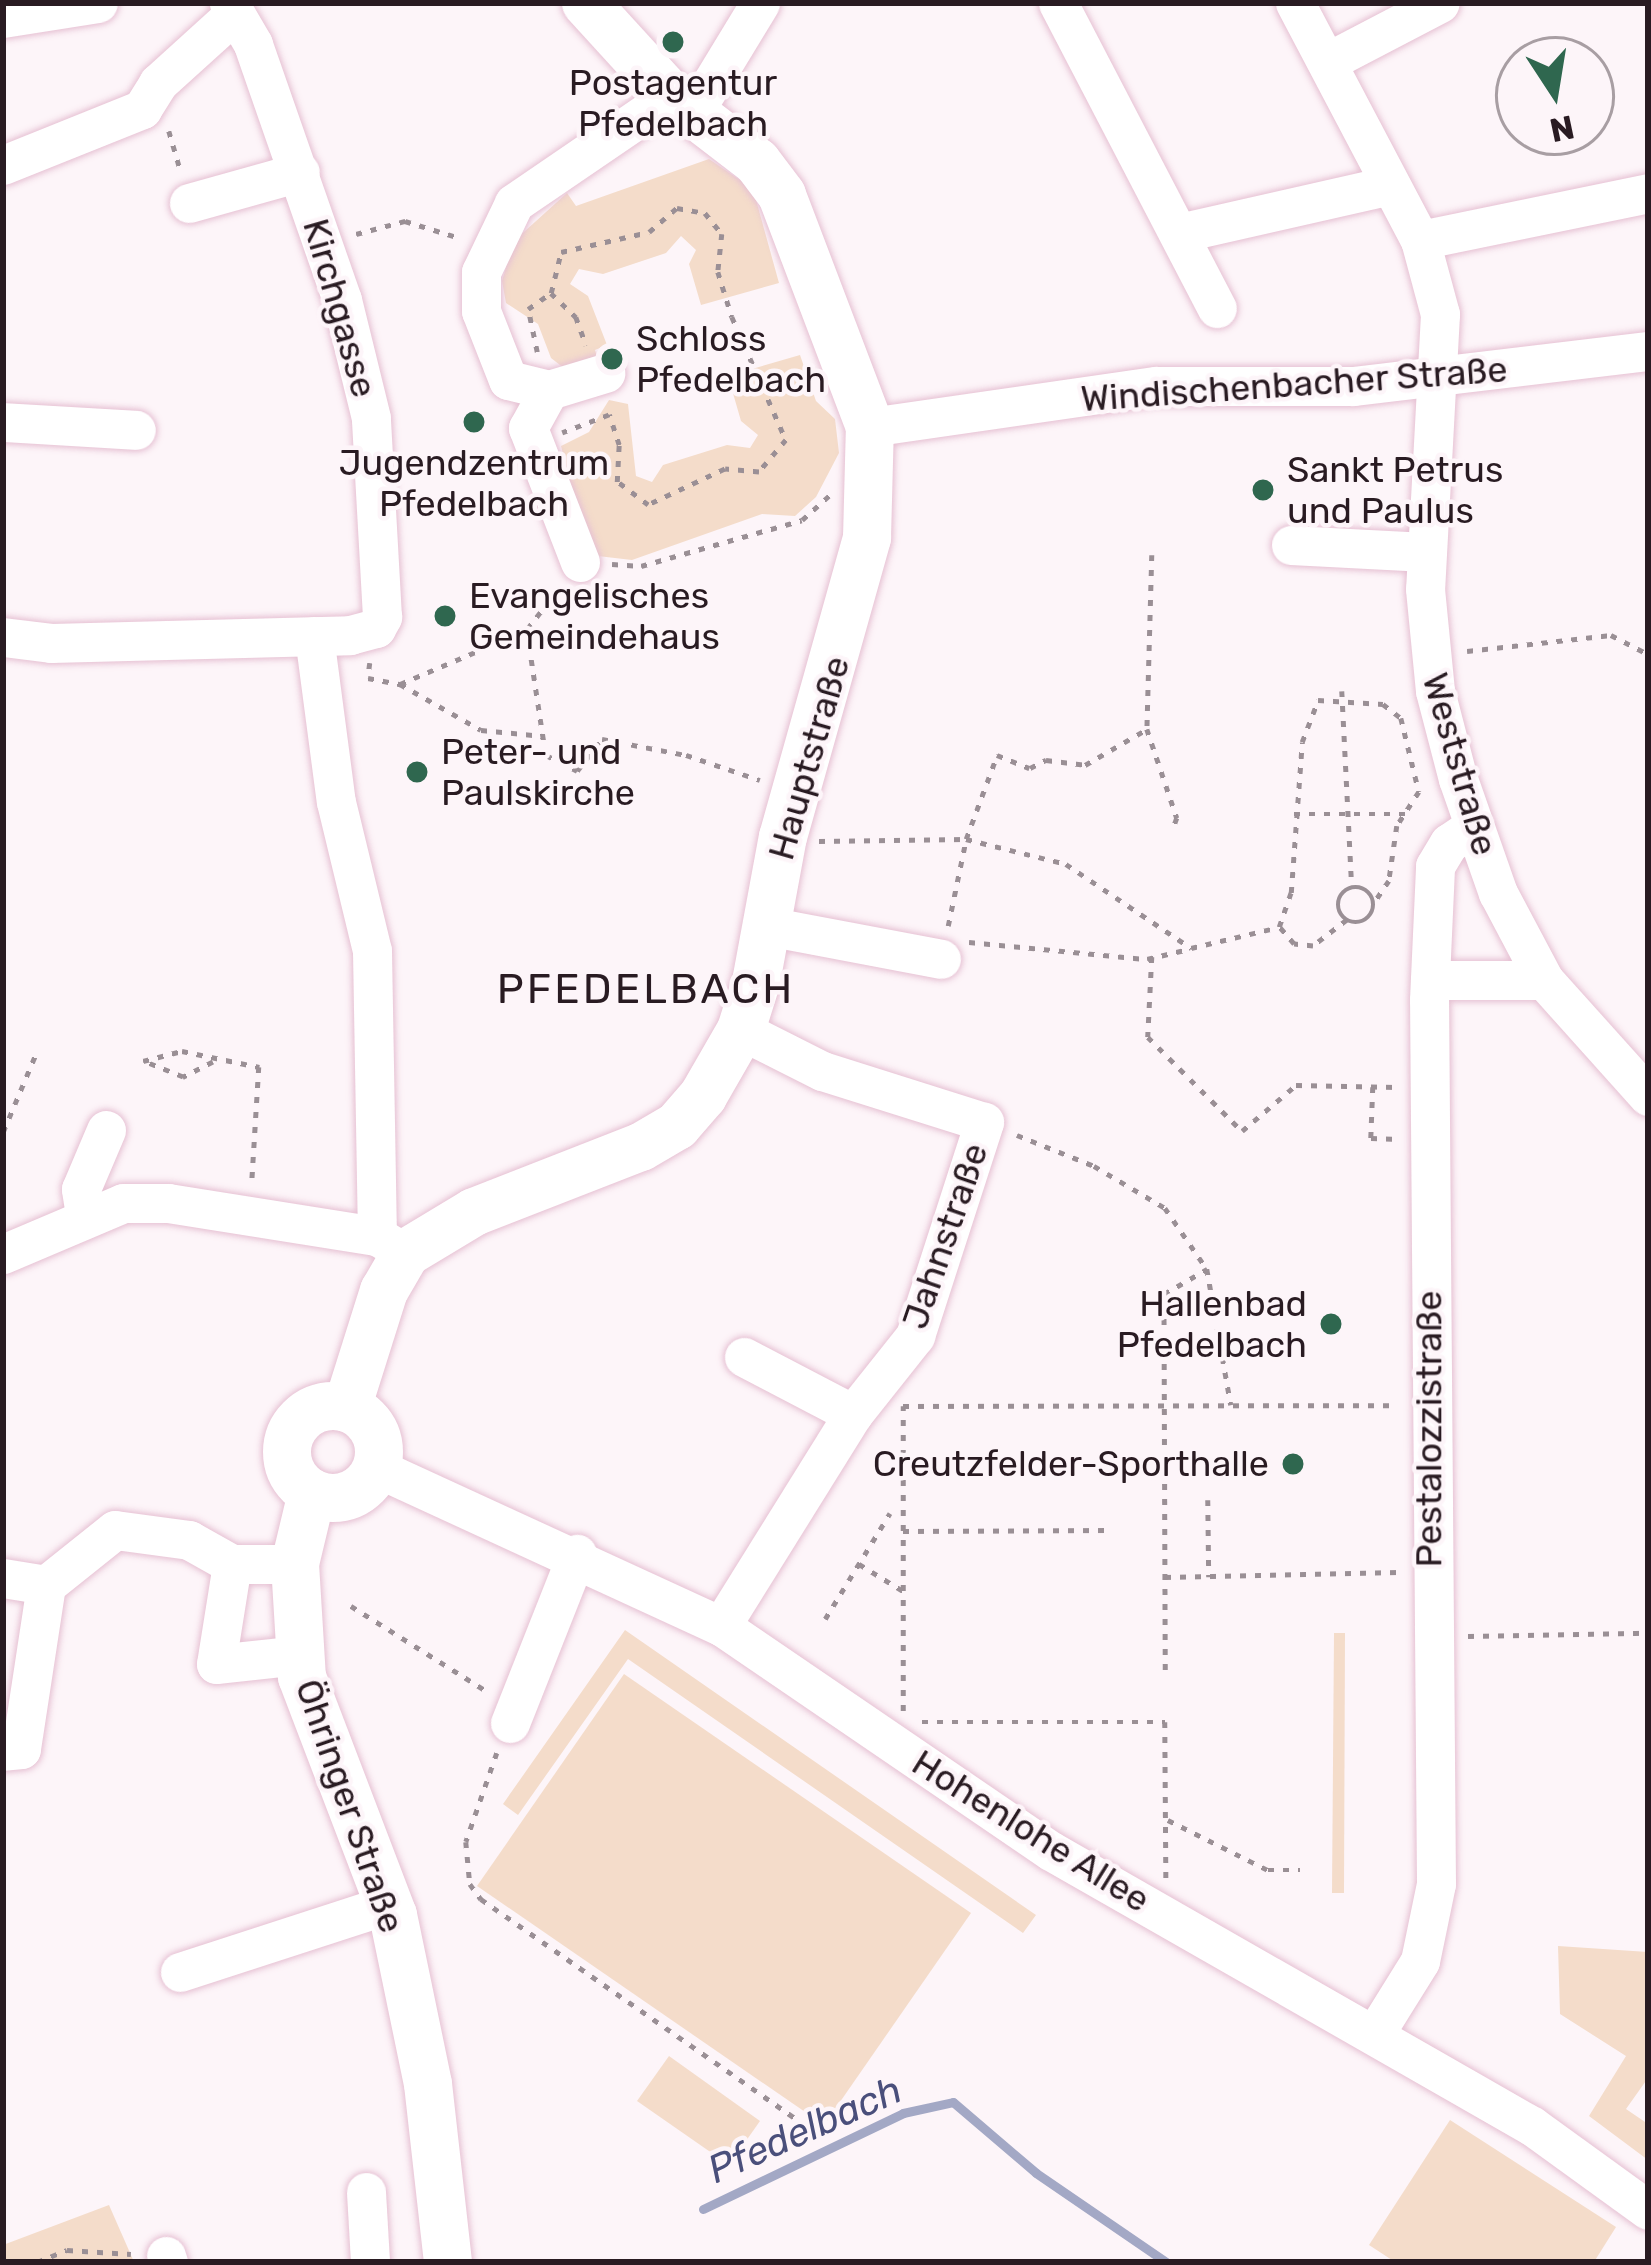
<!DOCTYPE html>
<meta charset="utf-8">
<style>
body{margin:0}
#map{position:relative;width:1651px;height:2265px;overflow:hidden;background:#fdf5f9;font-family:Rubik,sans-serif}
div>[style]{position:absolute}
.green>*{inset:0;background:#f4dcca}
.stream>*{height:9px;margin:-4.5px;padding:0 4.5px;transform-origin:4.5px;border-radius:4.5px;background:#a3a8c5}
.path>*{height:4.5px;margin-top:-2.25px;transform-origin:0;background:repeating-linear-gradient(90deg,#9a8f95 0 6px,transparent 0 15px)}
.path>.ring{margin:-2.25px;padding:0;box-sizing:content-box;background:none;border:4.5px solid #9a8f95;border-radius:50%}
.roads{filter:drop-shadow(0 0 3px #e6c1d3) drop-shadow(0 0 3px #e6c1d3)}
.minor>*{height:39px;margin:-19.5px;padding:0 19.5px;transform-origin:19.5px;border-radius:19.5px;background:#fff}
.major>*{height:48px;margin:-24px;padding:0 24px;transform-origin:24px;border-radius:24px;background:#fff}
.major>.ring{margin:-24px;padding:0;box-sizing:content-box;background:none;border:48px solid #fff;border-radius:50%}
.dots>*{width:33px;height:33px;translate:-50% -50%;box-sizing:border-box;border:6px solid #fdf5f9;border-radius:50%}
span{translate:-50% -50%;white-space:nowrap;text-align:center;line-height:1.15;-webkit-text-stroke:9px #fdf5f9;paint-order:stroke}
.poi-label{font-size:36px;color:#291b22}
.left{translate:0 -50%;text-align:left}
.right{translate:-100% -50%;text-align:right}
.street-label{font-size:36px;color:#291b22}
.water-label{font-size:39px;color:#4a4f7b;font-style:italic}
.quarter-label{font-size:42px;color:#291b22;letter-spacing:3px}
.frame{position:absolute;inset:0;border:6px solid #291b22;pointer-events:none}
.north{position:absolute;left:1495px;top:36px;width:120px;height:120px;box-sizing:border-box;background:#fdf5f9;border:3px solid #a89ea3;border-radius:50%;rotate:168deg;font-size:33px;font-weight:700;line-height:48px;text-align:center;color:#291b22}
.north::after{content:'';display:block;margin:auto;width:42px;height:54px;background:#2f674f;clip-path:polygon(50% 0,100% 100%,50% 72%,0 100%)}
</style>
<div id="map">
<div class="green">
<div style="clip-path:polygon(709px 159px,753px 189px,779px 283px,701px 305px,689px 264px,696px 250px,681px 236px,666px 253px,603px 274px,579px 269px,570px 284px,588px 296px,607px 345px,595px 350px,599px 364px,569px 372px,551px 358px,538px 324px,506px 303px,502px 281px,514px 241px,567px 193px,576px 206px)"></div>
<div style="clip-path:polygon(800px 355px,816px 401px,835px 419px,839px 453px,816px 497px,795px 516px,762px 514px,632px 560px,589px 555px,561px 446px,589px 432px,609px 400px,628px 404px,636px 476px,652px 482px,663px 465px,727px 445px,750px 448px,758px 435px,741px 421px,728px 376px)"></div>
<div style="clip-path:polygon(625px 1630px,1036px 1915px,1023px 1933px,628px 1659px,518px 1815px,503px 1804px)"></div>
<div style="clip-path:polygon(1334px 1633px,1345px 1633px,1344px 1893px,1332px 1893px)"></div>
<div style="clip-path:polygon(624px 1674px,971px 1913px,824px 2125px,477px 1886px)"></div>
<div style="clip-path:polygon(1558px 1946px,1648px 1952px,1648px 2078px,1626px 2109px,1648px 2124px,1648px 2160px,1589px 2116px,1626px 2056px,1560px 2014px)"></div>
<div style="clip-path:polygon(669px 2056px,760px 2121px,729px 2165px,637px 2101px)"></div>
<div style="clip-path:polygon(1450px 2120px,1616px 2227px,1594px 2262px,1395px 2262px,1369px 2245px)"></div>
<div style="clip-path:polygon(109px 2205px,134px 2262px,3px 2262px,3px 2245px)"></div>
</div>
<div class="stream">
<div style="left:703px;top:2209px;width:222px;rotate:-25.6deg"></div>
<div style="left:903px;top:2113px;width:51px;rotate:-12.4deg"></div>
<div style="left:953px;top:2102px;width:109px;rotate:40.5deg"></div>
<div style="left:1036px;top:2173px;width:158px;rotate:34.4deg"></div>
</div>
<div class="path">
<div style="left:169px;top:131px;width:43px;rotate:73.7deg"></div>
<div style="left:356px;top:234px;width:51px;rotate:-14.9deg"></div>
<div style="left:405px;top:221px;width:58px;rotate:17.2deg"></div>
<div style="left:551px;top:293px;width:35px;rotate:44deg"></div>
<div style="left:576px;top:317px;width:30px;rotate:70deg"></div>
<div style="left:537px;top:352px;width:44px;rotate:-101.8deg"></div>
<div style="left:528px;top:309px;width:28px;rotate:-35deg"></div>
<div style="left:551px;top:293px;width:42px;rotate:-76.3deg"></div>
<div style="left:561px;top:252px;width:90px;rotate:-12.8deg"></div>
<div style="left:649px;top:232px;width:37px;rotate:-41deg"></div>
<div style="left:677px;top:208px;width:28px;rotate:10deg"></div>
<div style="left:705px;top:213px;width:27px;rotate:51deg"></div>
<div style="left:722px;top:234px;width:38px;rotate:96deg"></div>
<div style="left:718px;top:272px;width:47px;rotate:72.7deg"></div>
<div style="left:732px;top:317px;width:134px;rotate:66.3deg"></div>
<div style="left:786px;top:440px;width:42px;rotate:130.2deg"></div>
<div style="left:759px;top:472px;width:34px;rotate:-175deg"></div>
<div style="left:725px;top:469px;width:85px;rotate:154.9deg"></div>
<div style="left:648px;top:505px;width:39px;rotate:-143deg"></div>
<div style="left:617px;top:482px;width:37px;rotate:-87deg"></div>
<div style="left:619px;top:445px;width:32px;rotate:-108deg"></div>
<div style="left:609px;top:415px;width:50px;rotate:159deg"></div>
<div style="left:1152px;top:555px;width:174px;rotate:91.6deg"></div>
<div style="left:1147px;top:729px;width:94px;rotate:71.4deg"></div>
<div style="left:1177px;top:818px;width:12px;rotate:110deg"></div>
<div style="left:612px;top:564px;width:29px;rotate:4deg"></div>
<div style="left:641px;top:566px;width:167px;rotate:-15.9deg"></div>
<div style="left:802px;top:520px;width:38px;rotate:-42deg"></div>
<div style="left:559px;top:589px;width:52px;rotate:128deg"></div>
<div style="left:527px;top:630px;width:126px;rotate:81.4deg"></div>
<div style="left:546px;top:755px;width:35px;rotate:27deg"></div>
<div style="left:577px;top:771px;width:41px;rotate:-52deg"></div>
<div style="left:602px;top:739px;width:86px;rotate:10.8deg"></div>
<div style="left:686px;top:755px;width:78px;rotate:18.7deg"></div>
<div style="left:1467px;top:651px;width:145px;rotate:-6.3deg"></div>
<div style="left:1611px;top:635px;width:42px;rotate:27.2deg"></div>
<div style="left:370px;top:663px;width:15px;rotate:98deg"></div>
<div style="left:368px;top:678px;width:33px;rotate:11deg"></div>
<div style="left:400px;top:684px;width:138px;rotate:-23deg"></div>
<div style="left:400px;top:684px;width:93px;rotate:29.6deg"></div>
<div style="left:481px;top:730px;width:62px;rotate:5.5deg"></div>
<div style="left:1342px;top:691px;width:196px;rotate:87.1deg"></div>
<div style="left:1294px;top:814px;width:111px"></div>
<div style="left:819px;top:841px;width:147px;rotate:-0.8deg"></div>
<div style="left:966px;top:839px;width:103px;rotate:14deg"></div>
<div style="left:1066px;top:864px;width:151px;rotate:33.9deg"></div>
<div style="left:1191px;top:948px;width:90px;rotate:-13.4deg"></div>
<div class="ring" style="left:1338px;top:887px;width:31.5px;height:31.5px"></div>
<div style="left:1347px;top:920px;width:43px;rotate:142.6deg"></div>
<div style="left:1313px;top:946px;width:19px;rotate:-174deg"></div>
<div style="left:1294px;top:944px;width:23px;rotate:-131deg"></div>
<div style="left:1279px;top:927px;width:36px;rotate:-71deg"></div>
<div style="left:1291px;top:893px;width:151px;rotate:-85.8deg"></div>
<div style="left:1302px;top:742px;width:45px;rotate:-69.1deg"></div>
<div style="left:1318px;top:700px;width:65px;rotate:3.5deg"></div>
<div style="left:1383px;top:704px;width:23px;rotate:38deg"></div>
<div style="left:1401px;top:718px;width:76px;rotate:76.3deg"></div>
<div style="left:1419px;top:792px;width:40px;rotate:122.9deg"></div>
<div style="left:1397px;top:826px;width:56px;rotate:98.3deg"></div>
<div style="left:1389px;top:881px;width:27px;rotate:124deg"></div>
<div style="left:948px;top:926px;width:89px;rotate:-78.3deg"></div>
<div style="left:966px;top:839px;width:90px;rotate:-69.7deg"></div>
<div style="left:997px;top:755px;width:35px;rotate:22deg"></div>
<div style="left:1030px;top:768px;width:18px;rotate:-27deg"></div>
<div style="left:1046px;top:760px;width:39px;rotate:7deg"></div>
<div style="left:1085px;top:765px;width:72px;rotate:-30.1deg"></div>
<div style="left:969px;top:942px;width:179px;rotate:5.5deg"></div>
<div style="left:1147px;top:959px;width:43px;rotate:-13.4deg"></div>
<div style="left:1152px;top:957px;width:80px;rotate:92.9deg"></div>
<div style="left:1148px;top:1037px;width:133px;rotate:45deg"></div>
<div style="left:1242px;top:1131px;width:71px;rotate:-40.4deg"></div>
<div style="left:1296px;top:1085px;width:101px;rotate:1.1deg"></div>
<div style="left:213px;top:1062px;width:34px;rotate:153deg"></div>
<div style="left:183px;top:1077px;width:43px;rotate:-158.2deg"></div>
<div style="left:143px;top:1061px;width:40px;rotate:-14.4deg"></div>
<div style="left:182px;top:1051px;width:79px;rotate:11.7deg"></div>
<div style="left:259px;top:1067px;width:113px;rotate:93.5deg"></div>
<div style="left:1373px;top:1087px;width:51px;rotate:92.2deg"></div>
<div style="left:1371px;top:1138px;width:28px;rotate:2deg"></div>
<div style="left:3px;top:1132px;width:82px;rotate:-67.2deg"></div>
<div style="left:1017px;top:1135px;width:83px;rotate:21.9deg"></div>
<div style="left:1094px;top:1166px;width:82px;rotate:30.6deg"></div>
<div style="left:1165px;top:1208px;width:74px;rotate:55.5deg"></div>
<div style="left:1207px;top:1269px;width:138px;rotate:80deg"></div>
<div style="left:1208px;top:1500px;width:77px;rotate:89.3deg"></div>
<div style="left:903px;top:1531px;width:206px;rotate:-0.3deg"></div>
<div style="left:859px;top:1564px;width:52px;rotate:31.5deg"></div>
<div style="left:1165px;top:1577px;width:234px;rotate:-1.2deg"></div>
<div style="left:351px;top:1606px;width:162px;rotate:32.1deg"></div>
<div style="left:825px;top:1619px;width:124px;rotate:-58.5deg"></div>
<div style="left:1468px;top:1636px;width:180px;rotate:-1deg"></div>
<div style="left:1165px;top:1670px;width:376px;rotate:-90.2deg"></div>
<div style="left:1164px;top:1294px;width:50px;rotate:-30.2deg"></div>
<div style="left:903px;top:1711px;width:305px;rotate:-90deg"></div>
<div style="left:903px;top:1406px;width:494px;rotate:-0.1deg"></div>
<div style="left:922px;top:1722px;width:243px"></div>
<div style="left:1165px;top:1722px;width:159px;rotate:89.6deg"></div>
<div style="left:497px;top:1753px;width:94px;rotate:109.2deg"></div>
<div style="left:466px;top:1842px;width:42px;rotate:84.6deg"></div>
<div style="left:470px;top:1884px;width:19px;rotate:54deg"></div>
<div style="left:481px;top:1899px;width:404px;rotate:34.9deg"></div>
<div style="left:1168px;top:1820px;width:112px;rotate:26.6deg"></div>
<div style="left:1268px;top:1870px;width:32px"></div>
<div style="left:37px;top:2262px;width:32px;rotate:-22deg"></div>
<div style="left:67px;top:2250px;width:64px;rotate:3.6deg"></div>
</div>
<div class="roads">
<div class="minor">
<div style="left:1058px;top:3px;width:344px;rotate:62.5deg"></div>
<div style="left:1295px;top:3px;width:268px;rotate:62.2deg"></div>
<div style="left:1420px;top:240px;width:77px;rotate:74.9deg"></div>
<div style="left:1440px;top:314px;width:275px;rotate:93.1deg"></div>
<div style="left:1425px;top:589px;width:102px;rotate:84.4deg"></div>
<div style="left:1435px;top:691px;width:91px;rotate:75.4deg"></div>
<div style="left:1458px;top:779px;width:121px;rotate:70.7deg"></div>
<div style="left:1498px;top:893px;width:98px;rotate:62.1deg"></div>
<div style="left:1544px;top:980px;width:156px;rotate:48.1deg"></div>
<div style="left:3px;top:18px;width:96px;rotate:-9deg"></div>
<div style="left:1327px;top:62px;width:127px;rotate:-27.6deg"></div>
<div style="left:692px;top:115px;width:131px;rotate:-58.7deg"></div>
<div style="left:3px;top:165px;width:150px;rotate:-21.9deg"></div>
<div style="left:142px;top:109px;width:31px;rotate:-58deg"></div>
<div style="left:158px;top:83px;width:100px;rotate:-42.2deg"></div>
<div style="left:189px;top:203px;width:115px;rotate:-15.6deg"></div>
<div style="left:1179px;top:233px;width:216px;rotate:-12.8deg"></div>
<div style="left:1420px;top:240px;width:233px;rotate:-11.6deg"></div>
<div style="left:549px;top:390px;width:59px;rotate:-16.9deg"></div>
<div style="left:3px;top:422px;width:133px;rotate:3.4deg"></div>
<div style="left:870px;top:427px;width:289px;rotate:-8.2deg"></div>
<div style="left:1156px;top:386px;width:197px"></div>
<div style="left:1353px;top:386px;width:297px;rotate:-6.8deg"></div>
<div style="left:1291px;top:545px;width:135px;rotate:3deg"></div>
<div style="left:580px;top:562px;width:144px;rotate:-111.2deg"></div>
<div style="left:528px;top:428px;width:43px;rotate:-61.1deg"></div>
<div style="left:549px;top:390px;width:42px;rotate:-166.3deg"></div>
<div style="left:508px;top:380px;width:74px;rotate:-111.4deg"></div>
<div style="left:481px;top:311px;width:39px;rotate:-90deg"></div>
<div style="left:481px;top:272px;width:76px;rotate:-64.4deg"></div>
<div style="left:514px;top:203px;width:190px;rotate:-34.3deg"></div>
<div style="left:314px;top:636px;width:167px;rotate:82.5deg"></div>
<div style="left:336px;top:802px;width:153px;rotate:76.4deg"></div>
<div style="left:372px;top:951px;width:285px;rotate:89deg"></div>
<div style="left:3px;top:637px;width:48px;rotate:7.1deg"></div>
<div style="left:51px;top:643px;width:299px;rotate:-1.5deg"></div>
<div style="left:350px;top:635px;width:27px;rotate:-15deg"></div>
<div style="left:376px;top:628px;width:13px;rotate:-61deg"></div>
<div style="left:382px;top:617px;width:199px;rotate:-93.2deg"></div>
<div style="left:371px;top:418px;width:122px;rotate:-103.8deg"></div>
<div style="left:342px;top:300px;width:271px;rotate:-109.2deg"></div>
<div style="left:253px;top:44px;width:48px;rotate:-120.3deg"></div>
<div style="left:767px;top:926px;width:177px;rotate:10.7deg"></div>
<div style="left:1430px;top:980px;width:114px"></div>
<div style="left:85px;top:1215px;width:26px;rotate:-99deg"></div>
<div style="left:81px;top:1189px;width:64px;rotate:-67deg"></div>
<div style="left:3px;top:1254px;width:130px;rotate:-23deg"></div>
<div style="left:123px;top:1203px;width:45px"></div>
<div style="left:168px;top:1203px;width:212px;rotate:9deg"></div>
<div style="left:377px;top:1236px;width:27px;rotate:31deg"></div>
<div style="left:744px;top:1357px;width:123px;rotate:27.6deg"></div>
<div style="left:377px;top:1468px;width:379px;rotate:24.7deg"></div>
<div style="left:721px;top:1626px;width:399px;rotate:34.3deg"></div>
<div style="left:1051px;top:1851px;width:554px;rotate:29.76deg"></div>
<div style="left:1532px;top:2126px;width:143px;rotate:35.9deg"></div>
<div style="left:295px;top:1564px;width:63px;rotate:180deg"></div>
<div style="left:232px;top:1564px;width:101px;rotate:99.1deg"></div>
<div style="left:216px;top:1664px;width:83px;rotate:-6.2deg"></div>
<div style="left:3px;top:1578px;width:44px;rotate:9.2deg"></div>
<div style="left:46px;top:1585px;width:166px;rotate:98.7deg"></div>
<div style="left:21px;top:1749px;width:18px;rotate:174deg"></div>
<div style="left:46px;top:1585px;width:88px;rotate:-38.6deg"></div>
<div style="left:115px;top:1530px;width:75px;rotate:7.7deg"></div>
<div style="left:189px;top:1540px;width:49px;rotate:29.2deg"></div>
<div style="left:721px;top:1626px;width:250px;rotate:-58.1deg"></div>
<div style="left:853px;top:1414px;width:100px;rotate:-51.5deg"></div>
<div style="left:915px;top:1336px;width:225px;rotate:-72.1deg"></div>
<div style="left:984px;top:1122px;width:170px;rotate:-162.5deg"></div>
<div style="left:822px;top:1071px;width:91px;rotate:-153.2deg"></div>
<div style="left:510px;top:1723px;width:182px;rotate:-68.4deg"></div>
<div style="left:180px;top:1972px;width:220px;rotate:-18deg"></div>
<div style="left:1374px;top:2035px;width:87px;rotate:-58.1deg"></div>
<div style="left:1420px;top:1961px;width:79px;rotate:-78.3deg"></div>
<div style="left:1436px;top:1884px;width:884px;rotate:-90.45deg"></div>
<div style="left:1429px;top:1000px;width:134px;rotate:-87.4deg"></div>
<div style="left:1435px;top:866px;width:27px;rotate:-59deg"></div>
<div style="left:1449px;top:843px;width:30px;rotate:-34deg"></div>
<div style="left:366px;top:2192px;width:70px;rotate:86.7deg"></div>
<div style="left:166px;top:2256px;width:6px;rotate:72deg"></div>
</div>
<div class="major">
<div class="ring" style="left:287px;top:1406px;width:44px;height:44px"></div>
<div style="left:347px;top:1408px;width:123px;rotate:-72.5deg"></div>
<div style="left:384px;top:1291px;width:44px;rotate:-59.9deg"></div>
<div style="left:406px;top:1253px;width:79px;rotate:-31.1deg"></div>
<div style="left:474px;top:1212px;width:179px;rotate:-21.3deg"></div>
<div style="left:641px;top:1147px;width:42px;rotate:-30.3deg"></div>
<div style="left:677px;top:1126px;width:40px;rotate:-49deg"></div>
<div style="left:703px;top:1096px;width:76px;rotate:-60.1deg"></div>
<div style="left:741px;top:1030px;width:50px;rotate:-72.6deg"></div>
<div style="left:756px;top:982px;width:147px;rotate:-79.5deg"></div>
<div style="left:783px;top:837px;width:311px;rotate:-74.3deg"></div>
<div style="left:867px;top:538px;width:111px;rotate:-88.5deg"></div>
<div style="left:870px;top:427px;width:248px;rotate:-110.8deg"></div>
<div style="left:782px;top:195px;width:41px;rotate:-127.1deg"></div>
<div style="left:757px;top:162px;width:108px;rotate:-142.5deg"></div>
<div style="left:671px;top:96px;width:126px;rotate:-132.4deg"></div>
<div style="left:312px;top:1493px;width:73px;rotate:103.5deg"></div>
<div style="left:295px;top:1564px;width:113px;rotate:86.5deg"></div>
<div style="left:302px;top:1677px;width:255px;rotate:69.1deg"></div>
<div style="left:393px;top:1915px;width:173px;rotate:78.3deg"></div>
<div style="left:428px;top:2084px;width:179px;rotate:83.6deg"></div>
</div>
</div>
<div class="dots">
<div style="left:673px;top:42px;background:#2f674f"></div>
<div style="left:612px;top:359px;background:#2f674f"></div>
<div style="left:474px;top:422px;background:#2f674f"></div>
<div style="left:1263px;top:490px;background:#2f674f"></div>
<div style="left:445px;top:616px;background:#2f674f"></div>
<div style="left:417px;top:772px;background:#2f674f"></div>
<div style="left:1331px;top:1324px;background:#2f674f"></div>
<div style="left:1293px;top:1464px;background:#2f674f"></div>
</div>
<div class="poi-label">
<span style="left:673px;top:103px">Postagentur<br>Pfedelbach</span>
<span class="left" style="left:636px;top:359px">Schloss<br>Pfedelbach</span>
<span style="left:474px;top:483px">Jugendzentrum<br>Pfedelbach</span>
<span class="left" style="left:1287px;top:490px">Sankt Petrus<br>und Paulus</span>
<span class="left" style="left:469px;top:616px">Evangelisches<br>Gemeindehaus</span>
<span class="left" style="left:441px;top:772px">Peter- und<br>Paulskirche</span>
<span class="right" style="left:1307px;top:1324px">Hallenbad<br>Pfedelbach</span>
<span class="right" style="left:1269px;top:1464px">Creutzfelder-Sporthalle</span>
</div>
<div class="street-label">
<span style="left:340px;top:308px;rotate:74deg">Kirchgasse</span>
<span style="left:1294px;top:384px;rotate:-4deg">Windischenbacher Straße</span>
<span style="left:809px;top:758px;rotate:-74deg">Hauptstraße</span>
<span style="left:1460px;top:764px;rotate:74deg">Weststraße</span>
<span style="left:945px;top:1236px;rotate:-71deg">Jahnstraße</span>
<span style="left:1429px;top:1429px;rotate:-90deg">Pestalozzistraße</span>
<span style="left:350px;top:1806px;rotate:71deg">Öhringer Straße</span>
<span style="left:1031px;top:1831px;rotate:32deg">Hohenlohe Allee</span>
</div>
<div class="water-label">
<span style="left:805px;top:2130px;rotate:-24deg">Pfedelbach</span>
</div>
<div class="quarter-label">
<span style="left:646px;top:989px">PFEDELBACH</span>
</div>
<div class="frame"></div>
<div class="north">N</div>
</div>
